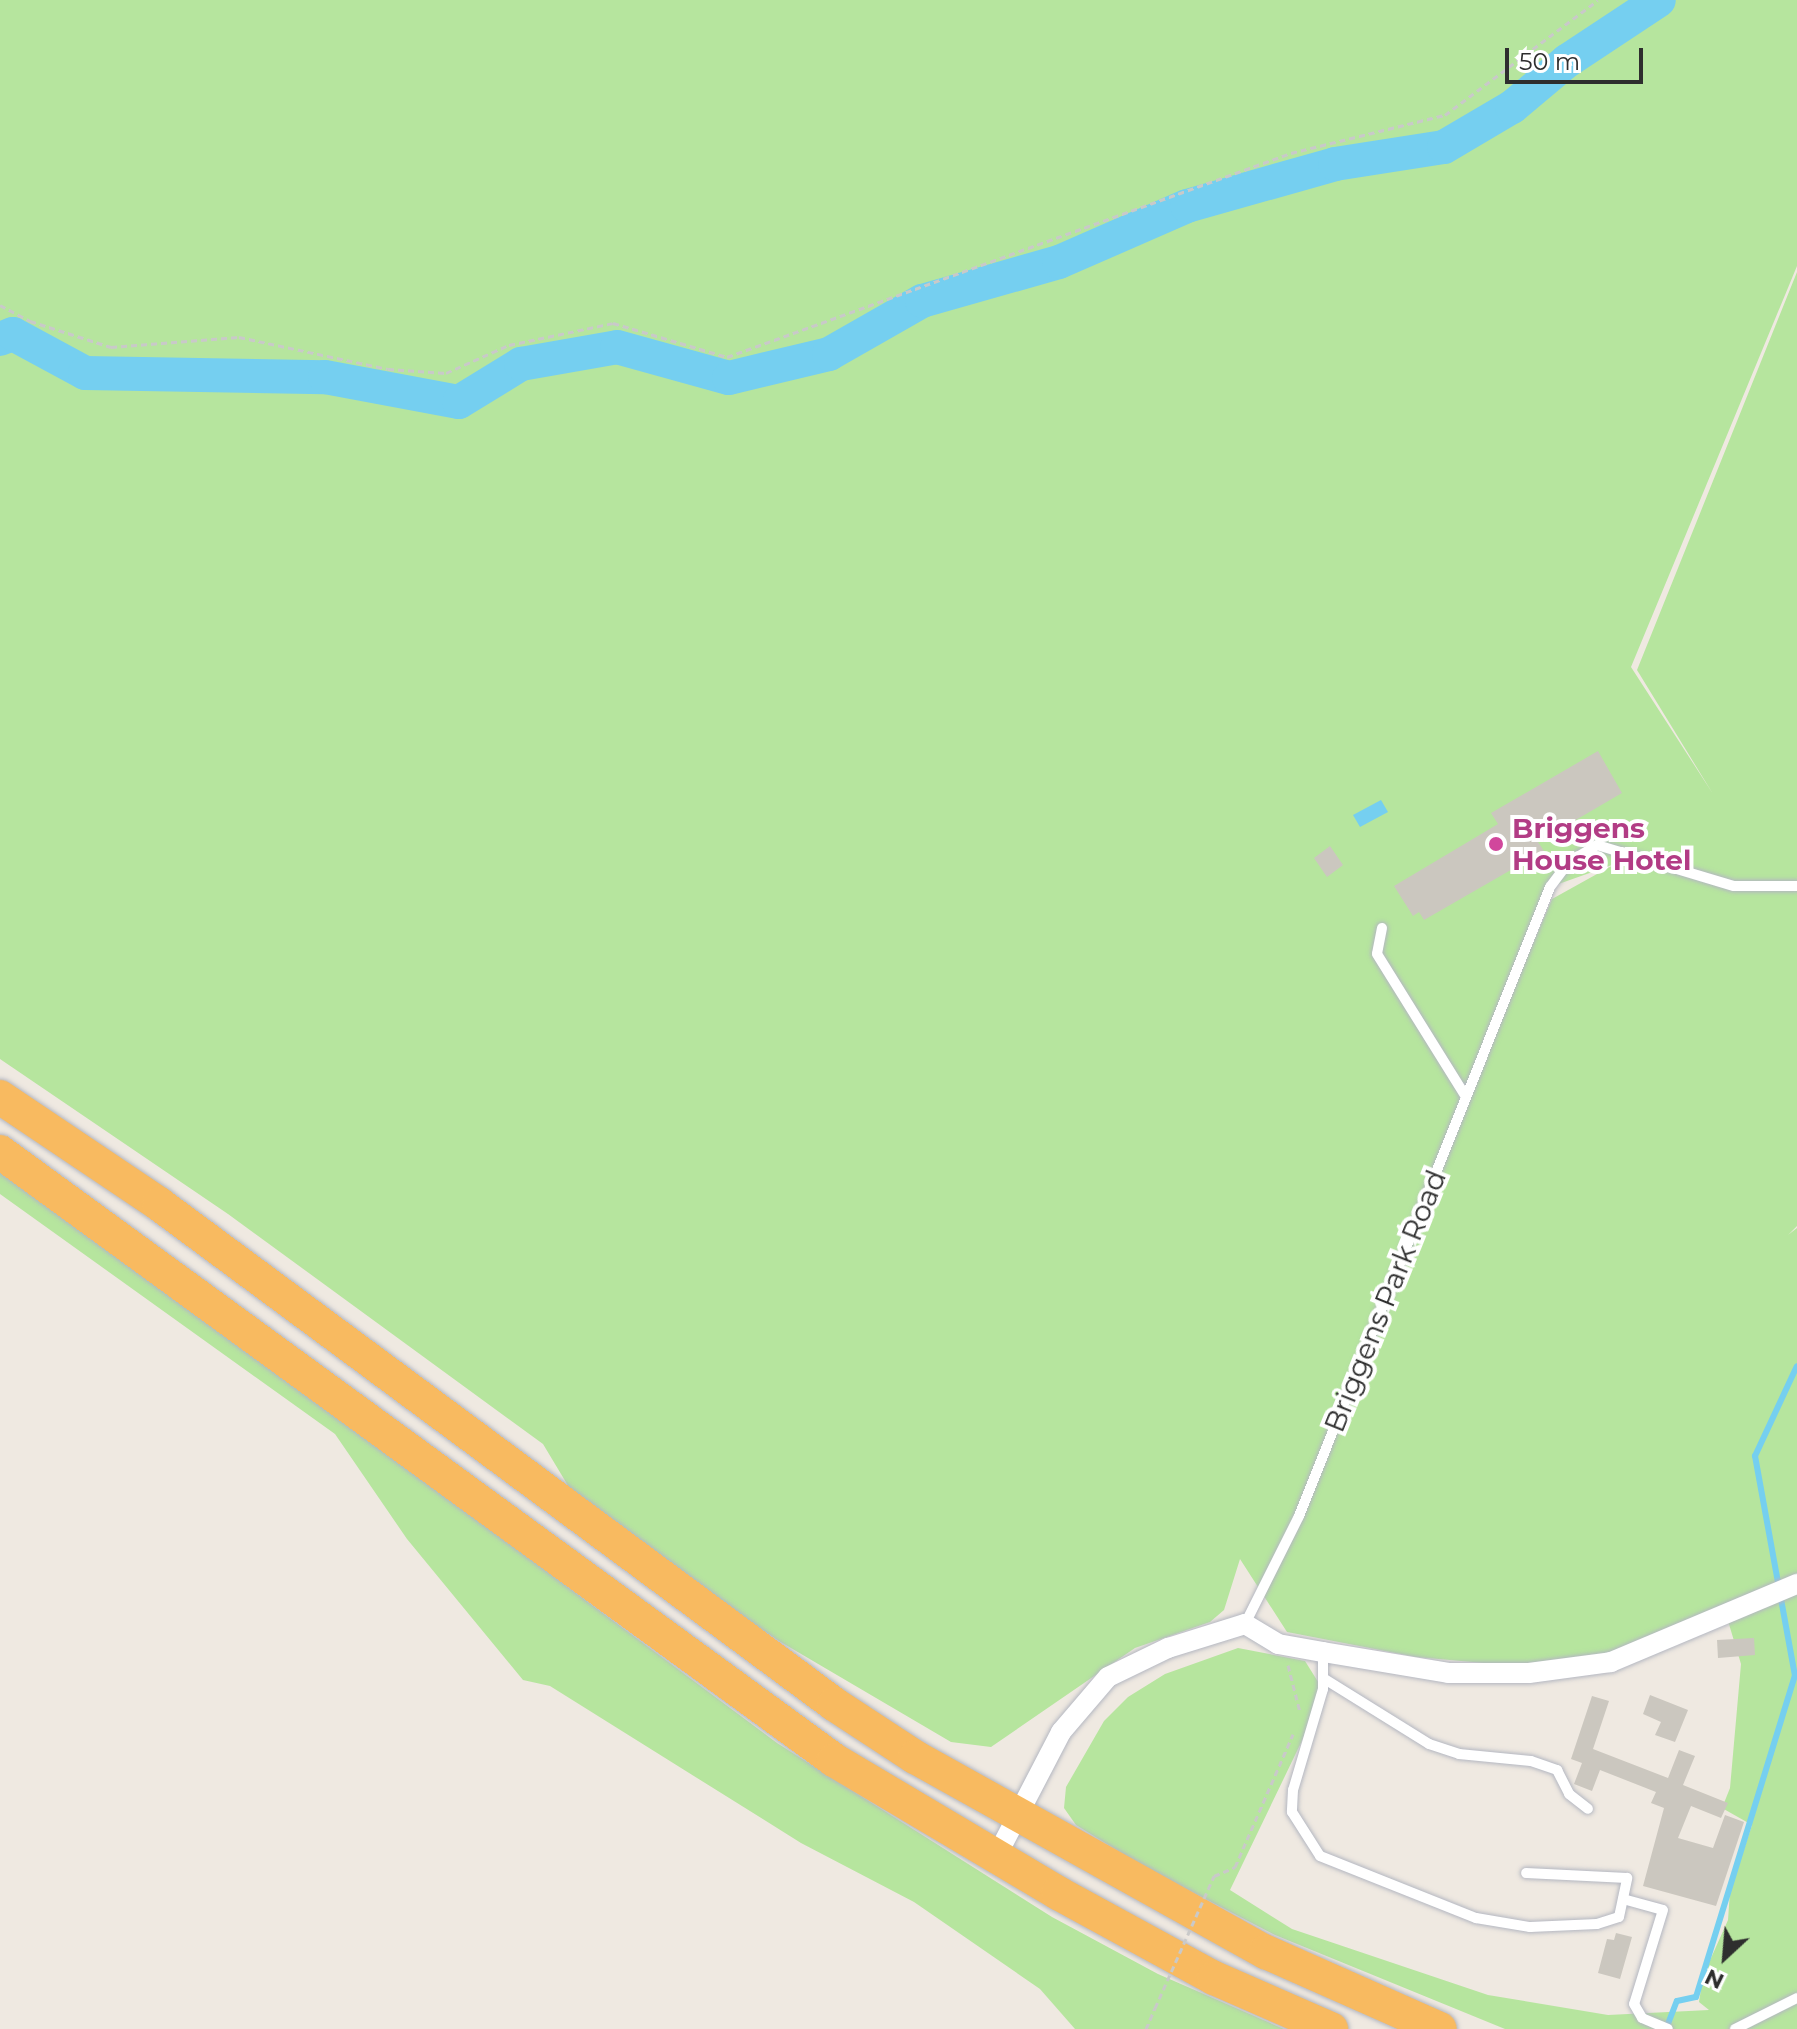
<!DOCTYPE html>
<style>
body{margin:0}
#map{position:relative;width:1797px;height:2029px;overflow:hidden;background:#efe9e1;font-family:Montserrat,sans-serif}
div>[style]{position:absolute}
.green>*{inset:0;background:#b6e59e}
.water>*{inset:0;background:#75cff0}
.stream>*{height:6px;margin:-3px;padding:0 3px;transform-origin:3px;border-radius:3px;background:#75cff0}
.river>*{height:34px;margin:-17px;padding:0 17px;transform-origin:17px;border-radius:17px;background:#75cff0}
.building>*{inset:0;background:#cbc7bf}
.path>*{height:3px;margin-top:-1.5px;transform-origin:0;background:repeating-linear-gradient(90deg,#c9c9c9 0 6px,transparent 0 10px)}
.roads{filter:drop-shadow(0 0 2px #b4b7c1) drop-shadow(0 0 2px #b4b7c1)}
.service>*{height:10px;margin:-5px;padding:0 5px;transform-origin:5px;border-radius:5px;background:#fff}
.minor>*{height:20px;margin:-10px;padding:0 10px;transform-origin:10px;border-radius:10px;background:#fff}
.trunk>*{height:34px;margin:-17px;padding:0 17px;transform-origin:17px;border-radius:17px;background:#f8ba60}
.path-bridge>*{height:3px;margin-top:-1.5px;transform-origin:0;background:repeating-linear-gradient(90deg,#c9c9c9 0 6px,transparent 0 10px)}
.dots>*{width:22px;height:22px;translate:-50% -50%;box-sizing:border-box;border:4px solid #fff;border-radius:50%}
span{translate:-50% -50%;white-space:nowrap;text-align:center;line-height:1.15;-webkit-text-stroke:8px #fff;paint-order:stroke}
.hotel-label{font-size:28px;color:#b23c85;font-weight:700}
.left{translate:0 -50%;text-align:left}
.street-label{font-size:28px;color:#2e2e2e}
.north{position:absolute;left:1685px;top:1917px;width:80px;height:80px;-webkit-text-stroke:6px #fff;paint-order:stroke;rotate:206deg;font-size:22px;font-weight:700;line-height:32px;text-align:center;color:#2e2e2e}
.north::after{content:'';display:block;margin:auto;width:28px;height:36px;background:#2e2e2e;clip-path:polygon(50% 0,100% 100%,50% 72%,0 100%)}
.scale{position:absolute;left:1505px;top:48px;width:138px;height:36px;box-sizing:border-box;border:4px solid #2e2e2e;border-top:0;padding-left:10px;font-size:24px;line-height:28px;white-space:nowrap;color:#2e2e2e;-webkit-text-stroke:6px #fff;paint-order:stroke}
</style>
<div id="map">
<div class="green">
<div style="clip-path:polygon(evenodd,0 0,1797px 0,1797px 266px,1631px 667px,1713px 794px,1637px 670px,1797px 272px,1797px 1226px,1788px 1235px,1797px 1228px,1797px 2029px,1505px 2029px,1275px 1935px,1146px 1868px,1076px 1825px,1064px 1808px,1066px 1787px,1104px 1721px,1128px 1697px,1165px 1674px,1238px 1648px,1305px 1661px,1325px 1693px,1230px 1890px,1292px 1929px,1488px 1995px,1608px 2015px,1709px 2010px,1699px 2002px,1703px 1976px,1728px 1920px,1730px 1891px,1752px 1825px,1722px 1808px,1730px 1788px,1741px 1664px,1725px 1611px,1608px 1656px,1528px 1667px,1416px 1657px,1287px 1632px,1240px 1559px,1224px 1610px,1210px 1622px,1135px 1648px,991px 1747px,951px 1742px,779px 1641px,689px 1580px,570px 1489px,543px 1444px,228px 1214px,0 1059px,0 0,1615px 864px,1552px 899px,1508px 1002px,1550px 887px,1615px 864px)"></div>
<div style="clip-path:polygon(0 1164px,777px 1743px,1052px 1917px,1158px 1974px,1284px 2029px,1075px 2029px,1040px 1989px,914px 1902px,801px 1843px,550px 1686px,523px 1680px,407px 1539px,335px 1434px,0 1194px)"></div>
</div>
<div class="water">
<div style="clip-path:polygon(1381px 800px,1388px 812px,1360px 827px,1353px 815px)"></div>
</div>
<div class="stream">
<div style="left:1656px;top:0;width:3px;rotate:90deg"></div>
<div style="left:1666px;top:2029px;width:30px;rotate:-69deg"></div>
<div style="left:1677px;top:2001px;width:19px;rotate:-12deg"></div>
<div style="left:1696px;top:1997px;width:336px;rotate:-72.9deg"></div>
<div style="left:1795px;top:1676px;width:224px;rotate:-100.3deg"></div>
<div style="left:1755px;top:1456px;width:99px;rotate:-65deg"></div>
</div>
<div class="river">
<div style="left:0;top:339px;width:14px;rotate:-21deg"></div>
<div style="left:13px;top:334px;width:82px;rotate:28.4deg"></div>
<div style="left:85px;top:373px;width:240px;rotate:1deg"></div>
<div style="left:325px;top:377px;width:136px;rotate:10.6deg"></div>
<div style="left:459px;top:402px;width:73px;rotate:-31.5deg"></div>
<div style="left:521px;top:364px;width:97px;rotate:-10deg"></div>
<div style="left:617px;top:347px;width:116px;rotate:15.5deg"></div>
<div style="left:729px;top:378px;width:103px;rotate:-13.5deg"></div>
<div style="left:829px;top:354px;width:107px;rotate:-29.7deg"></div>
<div style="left:922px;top:301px;width:142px;rotate:-15.9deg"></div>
<div style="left:1059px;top:262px;width:140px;rotate:-23.6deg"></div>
<div style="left:1187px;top:206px;width:154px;rotate:-15.8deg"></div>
<div style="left:1335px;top:164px;width:110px;rotate:-8.9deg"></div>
<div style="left:1444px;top:147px;width:79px;rotate:-30.5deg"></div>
<div style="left:1512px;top:107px;width:72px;rotate:-39.9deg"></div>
<div style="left:1567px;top:61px;width:110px;rotate:-33.5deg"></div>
</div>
<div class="building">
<div style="clip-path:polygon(1598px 751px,1622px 793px,1538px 842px,1544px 851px,1424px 920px,1419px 912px,1413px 916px,1394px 886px,1498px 824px,1491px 813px)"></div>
<div style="clip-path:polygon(1330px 846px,1343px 865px,1327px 877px,1314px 858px)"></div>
<div style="clip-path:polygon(1754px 1638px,1755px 1655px,1718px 1658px,1717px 1640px)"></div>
<div style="clip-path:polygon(1650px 1695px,1688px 1710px,1675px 1742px,1655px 1735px,1661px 1722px,1643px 1714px)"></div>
<div style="clip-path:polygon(1592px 1696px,1609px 1701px,1593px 1749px,1668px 1778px,1679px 1750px,1695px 1756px,1683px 1785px,1728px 1803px,1721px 1818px,1691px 1806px,1678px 1838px,1713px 1848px,1725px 1815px,1744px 1822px,1716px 1906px,1643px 1886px,1664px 1808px,1651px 1803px,1656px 1792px,1600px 1770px,1592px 1791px,1574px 1784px,1582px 1763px,1571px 1759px)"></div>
<div style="clip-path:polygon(1616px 1933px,1632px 1937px,1620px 1979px,1598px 1973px,1607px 1939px,1614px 1940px)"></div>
</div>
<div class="path">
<div style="left:0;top:305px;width:34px;rotate:28deg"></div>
<div style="left:30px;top:321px;width:85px;rotate:17.8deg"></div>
<div style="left:111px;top:347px;width:128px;rotate:-4.5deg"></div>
<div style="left:239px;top:337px;width:152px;rotate:12.1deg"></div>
<div style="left:388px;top:369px;width:58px;rotate:3.9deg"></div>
<div style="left:446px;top:373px;width:69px;rotate:-24deg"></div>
<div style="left:509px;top:345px;width:106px;rotate:-11.9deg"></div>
<div style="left:613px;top:323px;width:119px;rotate:16.6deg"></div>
<div style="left:727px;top:357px;width:600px;rotate:-19.89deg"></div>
<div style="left:1291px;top:153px;width:159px;rotate:-13.9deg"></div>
<div style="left:1445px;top:115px;width:191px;rotate:-36.9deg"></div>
<div style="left:1288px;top:1665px;width:49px;rotate:75.7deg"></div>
<div style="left:1214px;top:1876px;width:23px;rotate:-23deg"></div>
<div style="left:1235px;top:1867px;width:145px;rotate:-66.4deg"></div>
<div style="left:1146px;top:2029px;width:23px;rotate:-67deg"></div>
</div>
<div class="roads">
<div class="service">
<div style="left:1382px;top:928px;width:26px;rotate:101deg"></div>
<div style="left:1377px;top:954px;width:168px;rotate:58.1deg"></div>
<div style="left:1245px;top:1624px;width:121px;rotate:-63.4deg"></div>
<div style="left:1299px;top:1516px;width:677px;rotate:-68.25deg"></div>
<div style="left:1550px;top:887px;width:31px;rotate:-53deg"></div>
<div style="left:1569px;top:862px;width:33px;rotate:-31deg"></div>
<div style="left:1597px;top:845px;width:143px;rotate:16.7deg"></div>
<div style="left:1734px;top:886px;width:63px"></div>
<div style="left:1323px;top:1652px;width:37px;rotate:90deg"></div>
<div style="left:1323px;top:1689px;width:105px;rotate:106.5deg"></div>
<div style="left:1293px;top:1790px;width:22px;rotate:93deg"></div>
<div style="left:1292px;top:1812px;width:52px;rotate:57.5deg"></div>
<div style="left:1320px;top:1856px;width:168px;rotate:21.7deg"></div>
<div style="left:1476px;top:1918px;width:55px;rotate:9.5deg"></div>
<div style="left:1530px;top:1927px;width:67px;rotate:-2.6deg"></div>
<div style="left:1597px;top:1924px;width:23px;rotate:-18deg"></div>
<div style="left:1619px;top:1917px;width:40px;rotate:-78deg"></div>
<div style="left:1627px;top:1878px;width:101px;rotate:-177.2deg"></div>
<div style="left:1323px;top:1678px;width:125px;rotate:31.9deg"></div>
<div style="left:1429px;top:1744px;width:32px;rotate:18deg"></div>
<div style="left:1459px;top:1754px;width:72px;rotate:5.6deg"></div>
<div style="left:1531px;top:1761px;width:28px;rotate:19deg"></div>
<div style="left:1557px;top:1770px;width:27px;rotate:63deg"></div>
<div style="left:1569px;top:1794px;width:24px;rotate:38deg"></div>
<div style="left:1623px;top:1899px;width:41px;rotate:15.4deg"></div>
<div style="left:1663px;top:1910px;width:98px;rotate:107.1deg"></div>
<div style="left:1634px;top:2004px;width:16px;rotate:60deg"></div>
<div style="left:1642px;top:2018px;width:28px;rotate:23deg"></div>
<div style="left:1735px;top:2029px;width:69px;rotate:-26.6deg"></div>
</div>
<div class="minor">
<div style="left:995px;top:1859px;width:143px;rotate:-62.5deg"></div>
<div style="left:1061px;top:1732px;width:72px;rotate:-49.5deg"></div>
<div style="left:1108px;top:1677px;width:67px;rotate:-25.8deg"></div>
<div style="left:1168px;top:1648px;width:81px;rotate:-17.3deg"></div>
<div style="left:1245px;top:1624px;width:39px;rotate:31deg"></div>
<div style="left:1278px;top:1644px;width:46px;rotate:10.1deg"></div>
<div style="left:1323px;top:1652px;width:127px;rotate:9.5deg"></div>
<div style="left:1448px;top:1673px;width:81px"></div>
<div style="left:1529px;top:1673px;width:83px;rotate:-7.6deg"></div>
<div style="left:1611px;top:1662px;width:202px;rotate:-22.8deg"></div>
</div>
<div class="trunk">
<div style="left:0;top:1097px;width:192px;rotate:33.9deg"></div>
<div style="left:159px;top:1204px;width:840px;rotate:36.53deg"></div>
<div style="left:834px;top:1704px;width:97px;rotate:33.2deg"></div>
<div style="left:915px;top:1757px;width:402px;rotate:29.1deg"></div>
<div style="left:1266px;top:1952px;width:190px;rotate:23.9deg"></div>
<div style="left:0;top:1152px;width:1032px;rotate:36.09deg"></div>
<div style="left:834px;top:1760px;width:261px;rotate:30.7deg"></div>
<div style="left:1058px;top:1893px;width:178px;rotate:28.6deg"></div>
<div style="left:1214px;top:1978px;width:128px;rotate:23.6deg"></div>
</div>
</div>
<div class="path-bridge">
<div style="left:1155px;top:2008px;width:145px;rotate:-65.9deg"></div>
</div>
<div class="dots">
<div style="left:1496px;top:844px;background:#d1479c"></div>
</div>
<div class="hotel-label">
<span class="left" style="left:1512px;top:844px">Briggens<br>House Hotel</span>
</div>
<div class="street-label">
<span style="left:1385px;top:1301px;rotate:-68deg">Briggens Park Road</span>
</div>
<div class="north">N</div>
<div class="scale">50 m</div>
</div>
